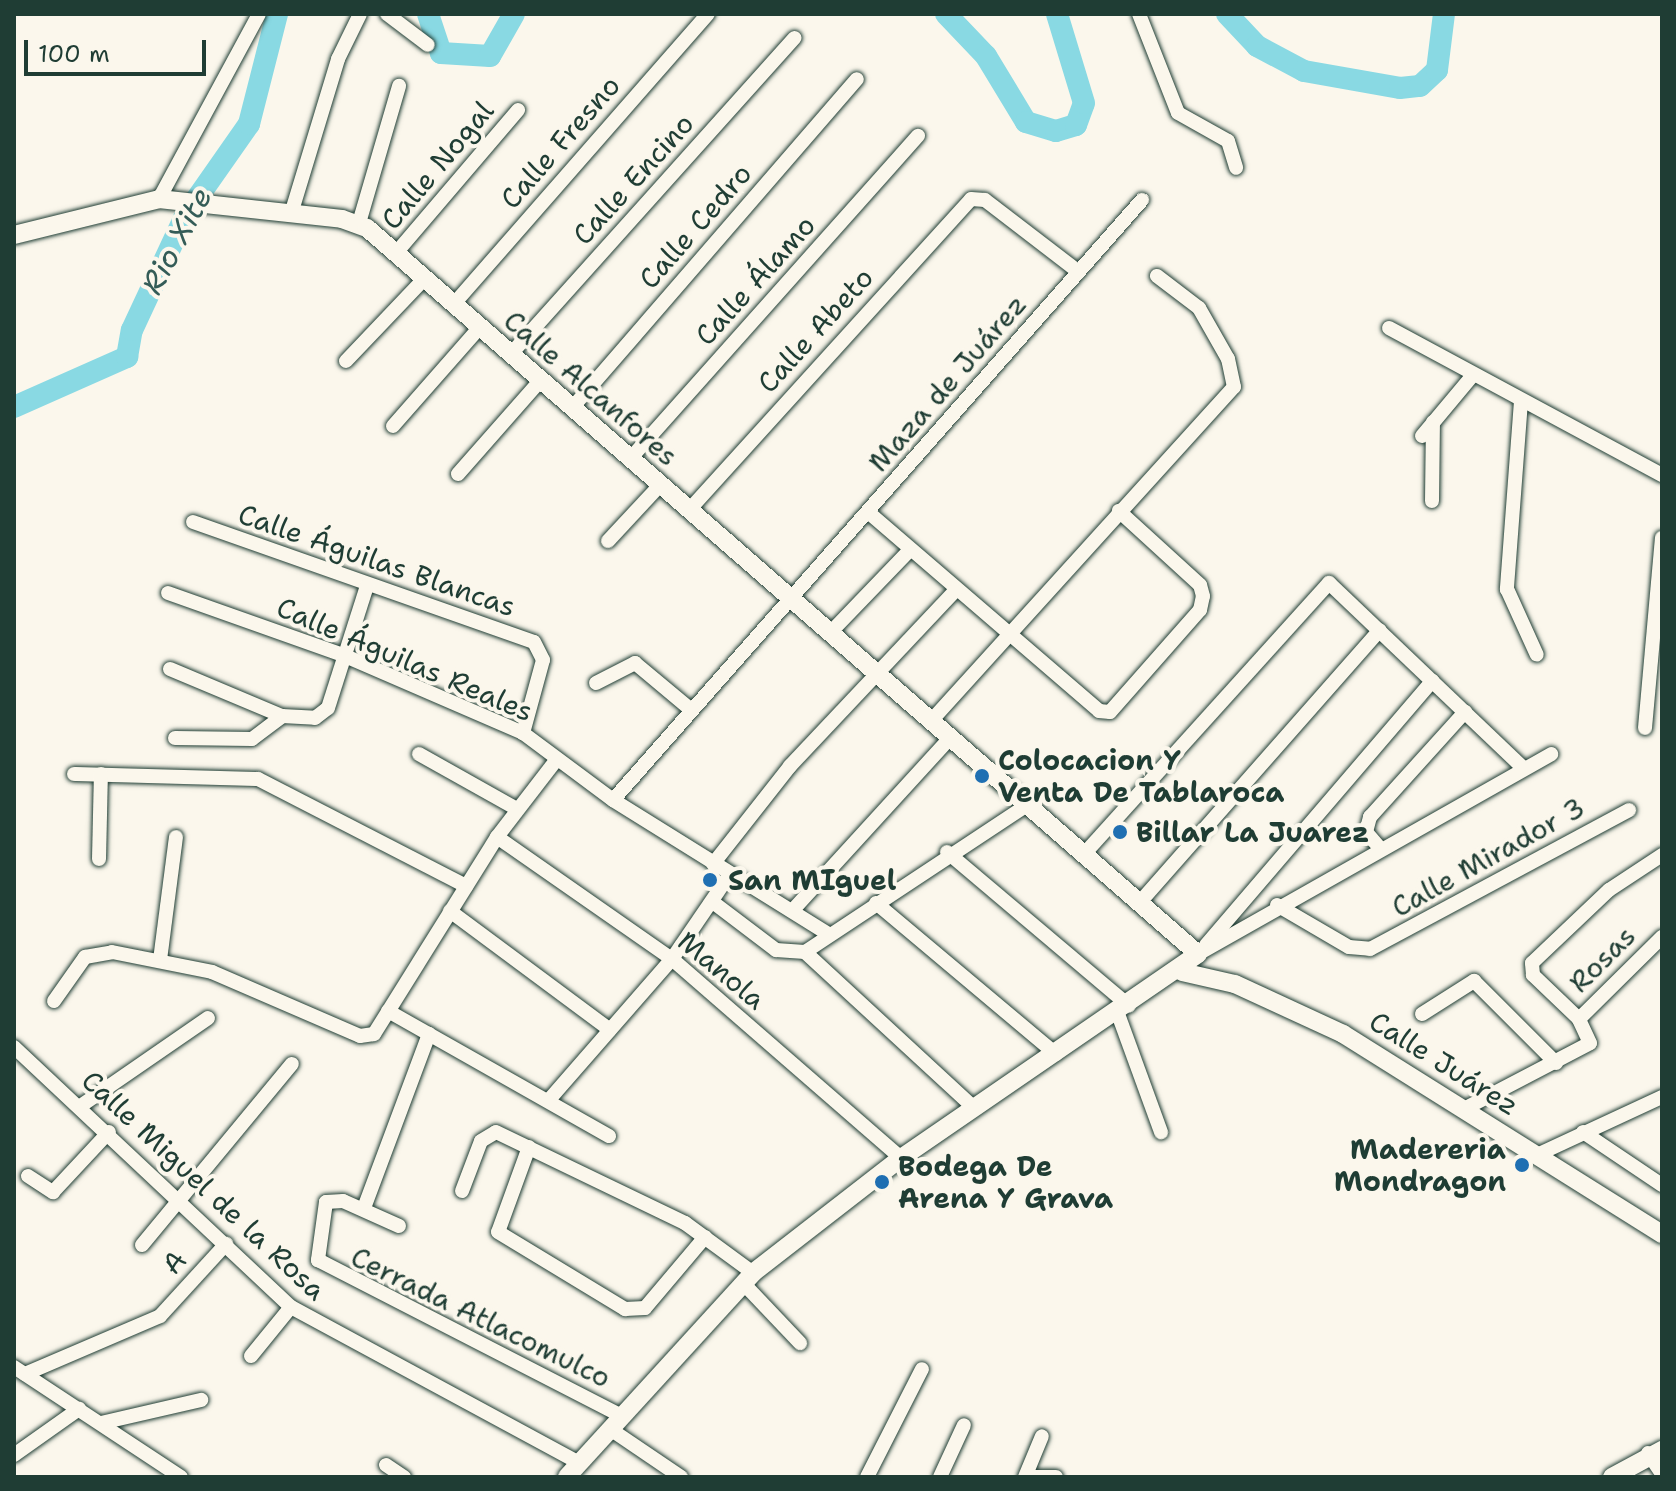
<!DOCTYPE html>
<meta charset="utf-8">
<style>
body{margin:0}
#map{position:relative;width:1676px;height:1491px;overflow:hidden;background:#fbf7ec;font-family:"Shantell Sans",sans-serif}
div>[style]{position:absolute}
.river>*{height:22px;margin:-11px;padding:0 11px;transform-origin:11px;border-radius:11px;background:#89d9e3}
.roads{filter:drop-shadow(0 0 2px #1f3d34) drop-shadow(0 0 2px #1f3d34)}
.street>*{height:14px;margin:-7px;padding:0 7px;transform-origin:7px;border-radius:7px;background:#fbf7ec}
.secondary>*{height:18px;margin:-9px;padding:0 9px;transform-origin:9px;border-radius:9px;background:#fbf7ec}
.dots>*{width:22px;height:22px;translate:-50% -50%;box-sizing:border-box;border:4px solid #fbf7ec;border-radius:50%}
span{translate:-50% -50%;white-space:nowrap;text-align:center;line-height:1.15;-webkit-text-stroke:8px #fbf7ec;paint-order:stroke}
.street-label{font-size:28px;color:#1f3d34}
.poi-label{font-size:28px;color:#1f3d34;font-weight:700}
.left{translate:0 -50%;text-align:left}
.right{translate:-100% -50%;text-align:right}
.water-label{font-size:30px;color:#345c57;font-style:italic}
.frame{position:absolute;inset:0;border:16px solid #1f3d34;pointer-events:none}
.scale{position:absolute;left:24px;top:40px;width:182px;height:36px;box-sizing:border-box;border:4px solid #1f3d34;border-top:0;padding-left:10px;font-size:24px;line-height:28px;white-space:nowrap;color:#1f3d34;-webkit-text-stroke:6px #fbf7ec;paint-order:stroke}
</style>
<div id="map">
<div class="river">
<div style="left:428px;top:14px;width:41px;rotate:71.6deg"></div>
<div style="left:441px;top:53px;width:49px;rotate:3.5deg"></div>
<div style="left:490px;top:56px;width:48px;rotate:-60.3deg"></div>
<div style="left:946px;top:14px;width:58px;rotate:46.4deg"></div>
<div style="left:986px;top:56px;width:77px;rotate:58.8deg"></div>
<div style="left:1026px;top:122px;width:31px;rotate:17deg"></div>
<div style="left:1056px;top:131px;width:21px;rotate:-17deg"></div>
<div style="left:1076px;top:125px;width:23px;rotate:-70deg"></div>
<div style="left:1084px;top:103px;width:93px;rotate:-106.9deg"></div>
<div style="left:1227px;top:14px;width:44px;rotate:46.8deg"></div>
<div style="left:1257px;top:46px;width:53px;rotate:28deg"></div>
<div style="left:1304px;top:71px;width:97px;rotate:10deg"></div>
<div style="left:1400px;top:88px;width:20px;rotate:-6deg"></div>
<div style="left:1420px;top:86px;width:23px;rotate:-43deg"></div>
<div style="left:1437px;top:70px;width:56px;rotate:-82.9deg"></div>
<div style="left:14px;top:407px;width:124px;rotate:-23.9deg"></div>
<div style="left:127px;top:357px;width:27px;rotate:-80deg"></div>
<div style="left:132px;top:330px;width:128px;rotate:-65deg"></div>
<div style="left:186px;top:214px;width:110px;rotate:-55deg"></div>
<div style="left:249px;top:124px;width:114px;rotate:-75.7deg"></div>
</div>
<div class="roads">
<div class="street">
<div style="left:387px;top:14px;width:51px;rotate:37.1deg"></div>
<div style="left:1139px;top:14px;width:106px;rotate:68.5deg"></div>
<div style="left:1178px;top:113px;width:57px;rotate:29.2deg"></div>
<div style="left:1228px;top:141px;width:28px;rotate:73deg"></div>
<div style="left:159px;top:199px;width:210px;rotate:-61.6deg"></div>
<div style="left:291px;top:214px;width:162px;rotate:-73.1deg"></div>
<div style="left:338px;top:59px;width:50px;rotate:-63.9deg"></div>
<div style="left:359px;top:223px;width:143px;rotate:-73.7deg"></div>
<div style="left:396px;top:253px;width:188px;rotate:-49.5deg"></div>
<div style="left:453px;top:305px;width:387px;rotate:-48.8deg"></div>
<div style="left:1389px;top:328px;width:310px;rotate:28.3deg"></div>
<div style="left:510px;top:355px;width:426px;rotate:-48.1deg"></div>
<div style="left:346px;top:361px;width:113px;rotate:-46.4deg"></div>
<div style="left:1521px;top:401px;width:189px;rotate:94.3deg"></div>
<div style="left:1507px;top:589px;width:72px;rotate:65.6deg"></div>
<div style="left:572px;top:408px;width:435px;rotate:-49.1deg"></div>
<div style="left:393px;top:426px;width:130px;rotate:-48.7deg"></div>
<div style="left:1422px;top:436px;width:80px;rotate:-50.1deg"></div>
<div style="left:630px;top:459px;width:433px;rotate:-48.3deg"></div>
<div style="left:458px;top:474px;width:125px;rotate:-48.6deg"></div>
<div style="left:1432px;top:501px;width:79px;rotate:-89.3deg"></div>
<div style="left:690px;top:509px;width:418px;rotate:-47.8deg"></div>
<div style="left:971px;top:199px;width:14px;rotate:4deg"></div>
<div style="left:985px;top:200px;width:118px;rotate:37.5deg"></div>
<div style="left:868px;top:512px;width:305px;rotate:40.7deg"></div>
<div style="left:1099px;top:711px;width:11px;rotate:5deg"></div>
<div style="left:1110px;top:712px;width:136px;rotate:-48.6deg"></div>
<div style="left:1200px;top:610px;width:14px;rotate:-78deg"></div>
<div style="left:1203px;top:596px;width:11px;rotate:-105deg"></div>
<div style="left:1200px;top:585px;width:110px;rotate:-137.6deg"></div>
<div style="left:193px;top:522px;width:361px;rotate:19.4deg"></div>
<div style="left:534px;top:642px;width:20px;rotate:63deg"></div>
<div style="left:543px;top:660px;width:76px;rotate:105.3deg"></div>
<div style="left:608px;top:541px;width:76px;rotate:-47.1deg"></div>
<div style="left:168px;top:593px;width:186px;rotate:19.5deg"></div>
<div style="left:343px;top:655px;width:196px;rotate:23.4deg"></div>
<div style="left:523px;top:733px;width:112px;rotate:36.7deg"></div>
<div style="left:613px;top:800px;width:253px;rotate:31.9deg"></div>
<div style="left:830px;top:633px;width:115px;rotate:-46.1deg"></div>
<div style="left:170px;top:669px;width:121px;rotate:22.8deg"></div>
<div style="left:282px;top:716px;width:33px;rotate:3deg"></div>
<div style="left:315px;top:718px;width:16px;rotate:-38deg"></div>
<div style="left:328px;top:708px;width:128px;rotate:-72.3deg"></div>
<div style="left:596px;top:683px;width:44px;rotate:-27.1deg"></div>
<div style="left:635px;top:663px;width:72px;rotate:39.9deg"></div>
<div style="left:931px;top:721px;width:451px;rotate:-47.8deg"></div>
<div style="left:1234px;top:387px;width:29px;rotate:-102deg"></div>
<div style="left:1228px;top:359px;width:59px;rotate:-119.6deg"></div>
<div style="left:1199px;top:308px;width:53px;rotate:-142.7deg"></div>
<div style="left:1645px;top:728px;width:191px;rotate:-84.9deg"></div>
<div style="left:175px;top:738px;width:77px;rotate:0.7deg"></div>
<div style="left:252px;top:739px;width:38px;rotate:-37deg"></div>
<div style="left:419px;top:754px;width:112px;rotate:29.3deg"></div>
<div style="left:74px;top:774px;width:184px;rotate:1.6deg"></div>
<div style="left:258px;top:779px;width:234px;rotate:27.2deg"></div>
<div style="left:613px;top:800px;width:800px;rotate:-48.6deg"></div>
<div style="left:497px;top:837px;width:213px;rotate:34.9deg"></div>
<div style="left:672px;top:959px;width:303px;rotate:41deg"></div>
<div style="left:1379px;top:847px;width:20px;rotate:-131deg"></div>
<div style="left:1366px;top:832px;width:16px;rotate:-75deg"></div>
<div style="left:1370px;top:817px;width:142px;rotate:-47.9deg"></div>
<div style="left:947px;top:852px;width:238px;rotate:40.2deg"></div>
<div style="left:1085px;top:853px;width:364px;rotate:-47.9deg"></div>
<div style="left:1329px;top:583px;width:269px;rotate:43.6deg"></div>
<div style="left:99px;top:859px;width:85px;rotate:-88.7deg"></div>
<div style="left:713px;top:864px;width:125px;rotate:-51.8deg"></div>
<div style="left:790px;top:766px;width:241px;rotate:-46.7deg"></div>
<div style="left:1141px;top:901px;width:361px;rotate:-48.6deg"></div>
<div style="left:714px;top:903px;width:78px;rotate:37.2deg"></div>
<div style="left:776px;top:950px;width:29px;rotate:4deg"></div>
<div style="left:805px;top:952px;width:230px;rotate:42.7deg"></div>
<div style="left:876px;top:903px;width:235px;rotate:40deg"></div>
<div style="left:1277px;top:905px;width:83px;rotate:30.3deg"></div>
<div style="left:1349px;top:947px;width:21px;rotate:5deg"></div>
<div style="left:1370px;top:949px;width:294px;rotate:-28.2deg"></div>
<div style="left:450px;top:911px;width:199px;rotate:36.6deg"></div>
<div style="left:792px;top:911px;width:234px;rotate:-47.6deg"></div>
<div style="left:1206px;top:945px;width:348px;rotate:-49.4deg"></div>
<div style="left:805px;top:952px;width:265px;rotate:-33.5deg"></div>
<div style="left:1198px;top:954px;width:406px;rotate:-29.5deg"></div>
<div style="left:160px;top:960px;width:124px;rotate:-82.6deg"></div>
<div style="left:54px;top:1001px;width:54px;rotate:-54.8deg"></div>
<div style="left:85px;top:957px;width:27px;rotate:-10deg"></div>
<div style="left:112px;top:952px;width:102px;rotate:11.3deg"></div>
<div style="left:212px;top:972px;width:161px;rotate:23.4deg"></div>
<div style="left:360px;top:1036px;width:14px;rotate:-8deg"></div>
<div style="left:374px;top:1034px;width:232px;rotate:-58deg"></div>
<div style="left:497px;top:837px;width:98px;rotate:-52.4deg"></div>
<div style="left:388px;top:1011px;width:254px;rotate:29.5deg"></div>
<div style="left:1118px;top:1014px;width:126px;rotate:70deg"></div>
<div style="left:1422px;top:1014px;width:62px;rotate:-32.4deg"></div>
<div style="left:1474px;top:981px;width:116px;rotate:45deg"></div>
<div style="left:1579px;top:1019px;width:117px;rotate:-44.7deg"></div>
<div style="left:14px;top:1047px;width:380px;rotate:43.2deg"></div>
<div style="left:291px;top:1307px;width:326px;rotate:28.4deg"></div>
<div style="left:548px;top:1101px;width:189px;rotate:-48.9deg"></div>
<div style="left:672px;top:959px;width:103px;rotate:-55.7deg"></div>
<div style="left:82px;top:1105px;width:153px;rotate:-34.6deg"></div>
<div style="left:1464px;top:1109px;width:142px;rotate:-27.6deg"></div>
<div style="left:1590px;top:1043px;width:26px;rotate:-115deg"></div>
<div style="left:1579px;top:1019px;width:64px;rotate:-136.3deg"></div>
<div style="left:1533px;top:975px;width:12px;rotate:-95deg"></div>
<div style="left:1532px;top:963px;width:106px;rotate:-43.5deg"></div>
<div style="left:1609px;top:890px;width:64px;rotate:-33.4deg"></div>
<div style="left:1583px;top:1132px;width:95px;rotate:33.9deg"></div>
<div style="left:529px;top:1147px;width:90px;rotate:110deg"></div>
<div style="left:498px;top:1232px;width:149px;rotate:31.2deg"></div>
<div style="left:625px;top:1309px;width:20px;rotate:-3deg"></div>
<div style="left:645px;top:1308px;width:93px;rotate:-49.8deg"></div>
<div style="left:1539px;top:1154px;width:136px;rotate:-24.9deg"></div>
<div style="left:28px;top:1176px;width:30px;rotate:33deg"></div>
<div style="left:53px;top:1192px;width:82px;rotate:-47deg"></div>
<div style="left:462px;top:1191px;width:53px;rotate:-69.2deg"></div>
<div style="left:481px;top:1141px;width:17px;rotate:-31deg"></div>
<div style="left:496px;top:1132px;width:210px;rotate:25.7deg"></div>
<div style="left:685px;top:1223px;width:84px;rotate:36.3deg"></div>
<div style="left:364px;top:1208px;width:186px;rotate:-69.5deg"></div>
<div style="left:399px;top:1226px;width:61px;rotate:-155.9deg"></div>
<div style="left:343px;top:1201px;width:17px;rotate:177deg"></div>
<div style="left:326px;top:1202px;width:59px;rotate:97.9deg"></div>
<div style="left:318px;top:1260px;width:342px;rotate:27.2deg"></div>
<div style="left:142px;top:1245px;width:235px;rotate:-50.4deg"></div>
<div style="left:743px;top:1283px;width:83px;rotate:46.5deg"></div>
<div style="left:251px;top:1356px;width:63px;rotate:-50.8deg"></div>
<div style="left:14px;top:1367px;width:200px;rotate:33.4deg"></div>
<div style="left:25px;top:1374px;width:147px;rotate:-23.2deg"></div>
<div style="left:160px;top:1316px;width:98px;rotate:-47.5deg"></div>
<div style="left:101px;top:1423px;width:103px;rotate:-13deg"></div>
<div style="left:610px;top:1429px;width:86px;rotate:34.1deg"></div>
<div style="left:1648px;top:1453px;width:25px;rotate:56deg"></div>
<div style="left:14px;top:1455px;width:80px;rotate:-35.3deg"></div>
<div style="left:386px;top:1465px;width:22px;rotate:34deg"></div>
<div style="left:867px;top:1477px;width:121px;rotate:-63deg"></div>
<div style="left:940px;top:1477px;width:57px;rotate:-65.2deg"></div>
<div style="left:1025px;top:1477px;width:44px;rotate:-67.5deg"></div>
<div style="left:1033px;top:1477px;width:23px"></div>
</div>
<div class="secondary">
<div style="left:14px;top:235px;width:149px;rotate:-13.9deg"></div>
<div style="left:159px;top:199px;width:184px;rotate:6.2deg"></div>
<div style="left:342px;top:219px;width:27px;rotate:20deg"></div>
<div style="left:367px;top:228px;width:1103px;rotate:41.14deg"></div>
<div style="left:1198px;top:954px;width:360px;rotate:145.5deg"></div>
<div style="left:901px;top:1158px;width:187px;rotate:142.2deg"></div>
<div style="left:753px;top:1273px;width:276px;rotate:132.4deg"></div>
<div style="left:1182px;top:972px;width:54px;rotate:12.8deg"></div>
<div style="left:1235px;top:984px;width:119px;rotate:24.8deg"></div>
<div style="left:1343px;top:1034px;width:377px;rotate:32.1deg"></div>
<div style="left:1612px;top:1477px;width:57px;rotate:-28.4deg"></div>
</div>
</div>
<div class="dots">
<div style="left:982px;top:776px;background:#1f6fb2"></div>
<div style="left:1120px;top:832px;background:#1f6fb2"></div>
<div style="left:710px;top:880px;background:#1f6fb2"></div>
<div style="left:1522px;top:1165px;background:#1f6fb2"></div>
<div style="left:882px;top:1182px;background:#1f6fb2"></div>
</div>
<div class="street-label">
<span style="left:560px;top:142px;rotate:-49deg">Calle Fresno</span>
<span style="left:437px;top:165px;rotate:-50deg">Calle Nogal</span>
<span style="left:633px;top:179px;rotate:-48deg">Calle Encino</span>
<span style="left:695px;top:226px;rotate:-49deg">Calle Cedro</span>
<span style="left:755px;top:280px;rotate:-48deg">Calle Álamo</span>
<span style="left:815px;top:330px;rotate:-48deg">Calle Abeto</span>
<span style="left:947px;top:383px;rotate:-49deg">Maza de Juárez</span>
<span style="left:591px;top:388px;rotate:41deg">Calle Alcanfores</span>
<span style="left:377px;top:560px;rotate:19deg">Calle Águilas Blancas</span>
<span style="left:405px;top:659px;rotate:23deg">Calle Águilas Reales</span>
<span style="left:1488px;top:857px;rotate:-29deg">Calle Mirador 3</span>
<span style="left:1602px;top:959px;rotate:-45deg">Rosas</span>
<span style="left:722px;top:970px;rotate:40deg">Manola</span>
<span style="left:1444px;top:1063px;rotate:32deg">Calle Juárez</span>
<span style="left:204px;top:1185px;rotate:43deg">Calle Miguel de la Rosa</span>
<span style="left:174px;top:1262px;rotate:-48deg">A</span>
<span style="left:481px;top:1317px;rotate:26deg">Cerrada Atlacomulco</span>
</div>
<div class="poi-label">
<span class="left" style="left:998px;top:776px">Colocacion Y<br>Venta De Tablaroca</span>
<span class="left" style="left:1136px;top:832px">Billar La Juarez</span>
<span class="left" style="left:728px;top:880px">San MIguel</span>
<span class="right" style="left:1506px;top:1165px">Madereria<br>Mondragon</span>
<span class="left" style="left:898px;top:1182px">Bodega De<br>Arena Y Grava</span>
</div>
<div class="water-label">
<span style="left:177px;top:241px;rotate:-62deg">Rio Xite</span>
</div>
<div class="frame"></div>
<div class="scale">100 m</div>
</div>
